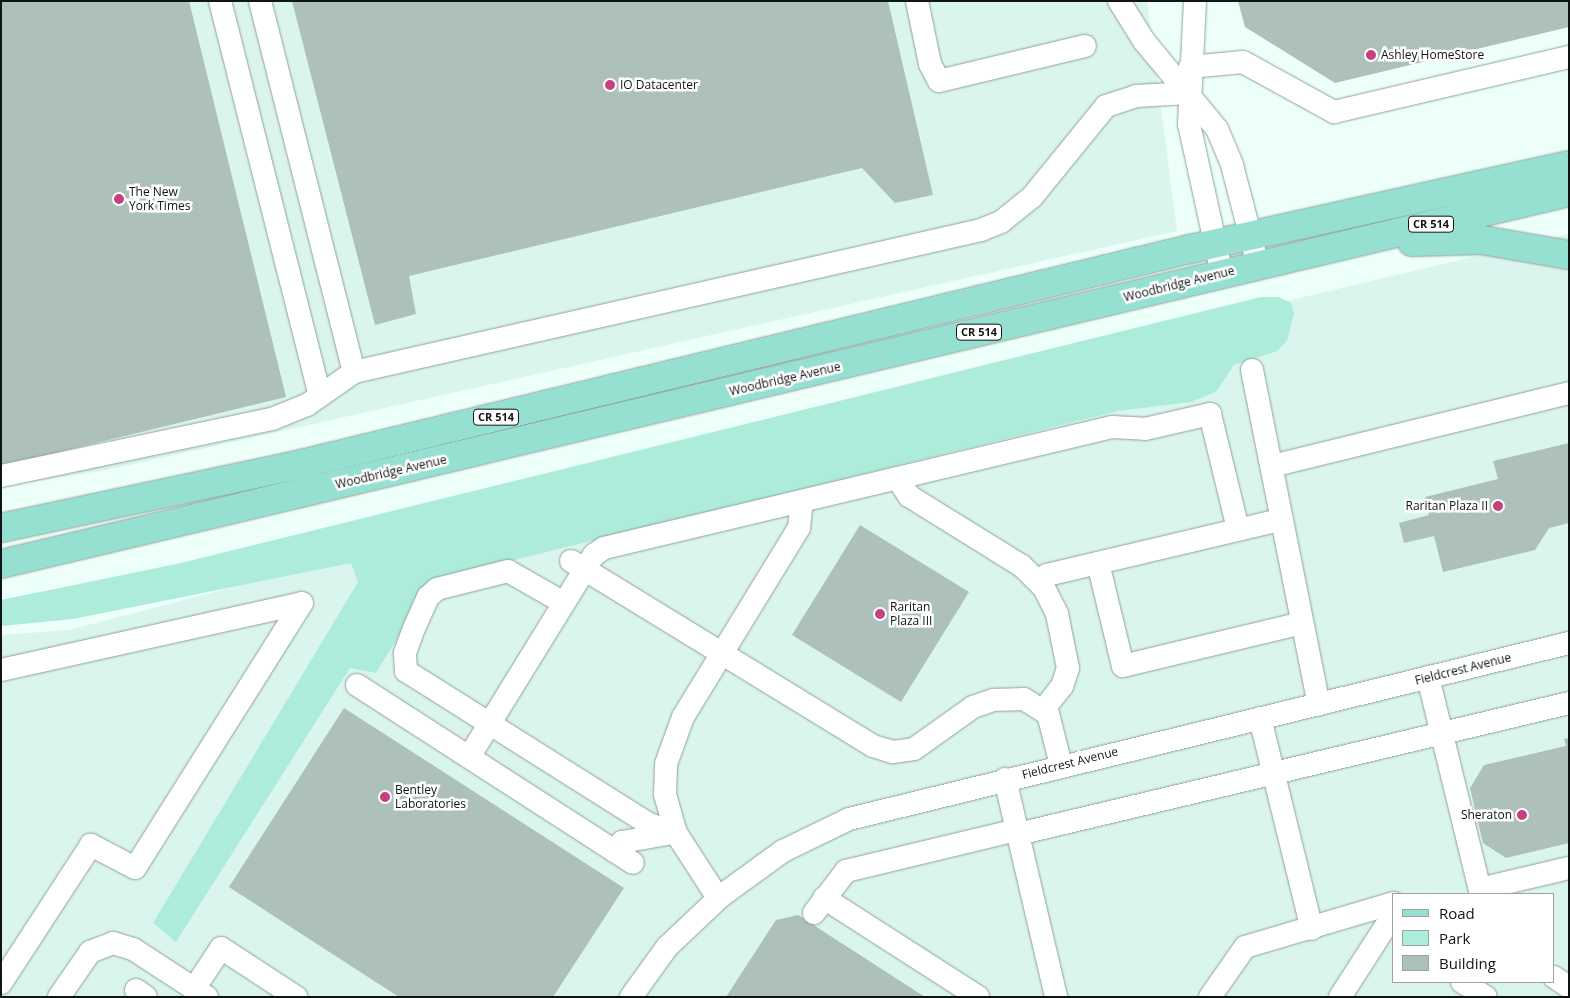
<!DOCTYPE html>
<style>
body{margin:0}
#map{position:relative;width:1570px;height:998px;overflow:hidden;background:#ecfff9;font-family:"Open Sans",sans-serif}
div>[style]{position:absolute}
.built>*{inset:0;background:#daf5ed}
.green>*{inset:0;background:#adecdb}
.building>*{inset:0;background:#aec0ba}
.roads{filter:drop-shadow(0 0 1px #90a19c) drop-shadow(0 0 1px #90a19c)}
.minor>*{height:22px;margin:-11px;padding:0 11px;transform-origin:11px;border-radius:11px;background:#fff}
.major>*{height:28px;margin:-14px;padding:0 14px;transform-origin:14px;border-radius:14px;background:#95e0d0}
.dots>*{width:14px;height:14px;translate:-50% -50%;box-sizing:border-box;border:2px solid #fff;border-radius:50%}
span{translate:-50% -50%;white-space:nowrap;text-align:center;line-height:1.15;-webkit-text-stroke:5px #fff;paint-order:stroke}
.shield-label span{padding:1px 4px;background:#fff;border:1px solid;border-radius:4px;-webkit-text-stroke-width:0}
.shield-label{font-size:11px;color:#0f1513;font-weight:700}
.poi-label{font-size:12px;color:#0f1513}
.left{translate:0 -50%;text-align:left}
.right{translate:-100% -50%;text-align:right}
.street-label{font-size:12px;color:#0f1513}
.frame{position:absolute;inset:0;border:2px solid #0f1513;pointer-events:none}
.legend{position:absolute;left:1392px;top:893px;width:162px;height:90px;box-sizing:border-box;background:#fff;border:1px solid #9fa1a1;margin:0;padding:6px 9px;list-style:none;font-size:15px;color:#0f1513}
.legend li{display:flex;align-items:center;gap:10px;height:25px}
.legend b{width:25px;border:1px solid #9fa1a1}
</style>
<div id="map">
<div class="built">
<div style="clip-path:polygon(1px 1px,1147px 1px,1177px 231px,107px 470px,1px 487px)"></div>
<div style="clip-path:polygon(evenodd,1569px 234px,1569px 997px,1px 997px,1px 635px,69px 630px,333px 561px,326px 529px,1569px 234px,1394px 894px,1554px 894px,1554px 982px,1394px 982px,1394px 894px)"></div>
</div>
<div class="green">
<div style="clip-path:polygon(1261px 297px,1279px 297px,1291px 303px,1294px 313px,1287px 341px,1277px 351px,1234px 365px,1216px 392px,1191px 402px,1118px 411px,433px 580px,376px 673px,350px 668px,176px 942px,153px 923px,358px 582px,351px 563px,73px 619px,1px 626px,1px 600px,181px 563px)"></div>
</div>
<div class="building">
<div style="clip-path:polygon(1px 1px,189px 1px,286px 397px,1px 466px)"></div>
<div style="clip-path:polygon(292px 1px,888px 1px,933px 195px,895px 203px,862px 168px,409px 276px,416px 314px,375px 325px)"></div>
<div style="clip-path:polygon(1238px 1px,1569px 1px,1569px 27px,1335px 83px,1245px 27px)"></div>
<div style="clip-path:polygon(1569px 443px,1569px 523px,1549px 528px,1535px 550px,1443px 572px,1434px 536px,1404px 543px,1399px 523px,1429px 515px,1425px 497px,1498px 479px,1493px 461px)"></div>
<div style="clip-path:polygon(860px 525px,969px 592px,901px 702px,792px 635px)"></div>
<div style="clip-path:polygon(344px 708px,624px 888px,553px 997px,399px 997px,229px 887px)"></div>
<div style="clip-path:polygon(1569px 738px,1569px 843px,1506px 858px,1483px 843px,1470px 788px,1484px 765px,1566px 746px,1564px 739px)"></div>
<div style="clip-path:polygon(798px 915px,925px 997px,726px 997px,776px 920px)"></div>
</div>
<div class="roads">
<div class="minor">
<div style="left:220px;top:1px;width:407px;rotate:75.8deg"></div>
<div style="left:260px;top:1px;width:383px;rotate:75.8deg"></div>
<div style="left:354px;top:372px;width:643px;rotate:-12.76deg"></div>
<div style="left:981px;top:230px;width:22px;rotate:-22deg"></div>
<div style="left:1001px;top:222px;width:40px;rotate:-39deg"></div>
<div style="left:1032px;top:197px;width:117px;rotate:-50.9deg"></div>
<div style="left:1106px;top:106px;width:32px;rotate:-18deg"></div>
<div style="left:1136px;top:96px;width:52px;rotate:-3.3deg"></div>
<div style="left:917px;top:1px;width:64px;rotate:78.3deg"></div>
<div style="left:930px;top:64px;width:19px;rotate:62deg"></div>
<div style="left:939px;top:81px;width:150px;rotate:-13.5deg"></div>
<div style="left:1119px;top:1px;width:47px;rotate:58deg"></div>
<div style="left:1144px;top:41px;width:114px;rotate:50.3deg"></div>
<div style="left:1217px;top:129px;width:39px;rotate:67deg"></div>
<div style="left:1232px;top:165px;width:103px;rotate:75.4deg"></div>
<div style="left:1195px;top:1px;width:123px;rotate:92.8deg"></div>
<div style="left:1189px;top:124px;width:154px;rotate:77.6deg"></div>
<div style="left:1190px;top:67px;width:53px;rotate:-5.4deg"></div>
<div style="left:1243px;top:62px;width:104px;rotate:28.8deg"></div>
<div style="left:1334px;top:112px;width:241px;rotate:-13.2deg"></div>
<div style="left:1252px;top:370px;width:341px;rotate:78.7deg"></div>
<div style="left:1272px;top:466px;width:306px;rotate:-13.8deg"></div>
<div style="left:1px;top:476px;width:277px;rotate:-11.9deg"></div>
<div style="left:272px;top:419px;width:38px;rotate:-22deg"></div>
<div style="left:307px;top:405px;width:57px;rotate:-35.1deg"></div>
<div style="left:897px;top:478px;width:22px;rotate:56deg"></div>
<div style="left:909px;top:496px;width:133px;rotate:31.8deg"></div>
<div style="left:1022px;top:566px;width:31px;rotate:45deg"></div>
<div style="left:1044px;top:588px;width:29px;rotate:63deg"></div>
<div style="left:1057px;top:614px;width:55px;rotate:78.5deg"></div>
<div style="left:1068px;top:668px;width:19px;rotate:108deg"></div>
<div style="left:1062px;top:686px;width:29px;rotate:128deg"></div>
<div style="left:571px;top:561px;width:354px;rotate:31.5deg"></div>
<div style="left:873px;top:746px;width:21px;rotate:17deg"></div>
<div style="left:893px;top:752px;width:21px;rotate:-8deg"></div>
<div style="left:914px;top:749px;width:72px;rotate:-35.4deg"></div>
<div style="left:973px;top:707px;width:21px;rotate:-19deg"></div>
<div style="left:993px;top:700px;width:31px;rotate:-2deg"></div>
<div style="left:1024px;top:699px;width:28px;rotate:32deg"></div>
<div style="left:1048px;top:714px;width:53px;rotate:75.7deg"></div>
<div style="left:1098px;top:563px;width:106px;rotate:76.4deg"></div>
<div style="left:1123px;top:666px;width:184px;rotate:-13.5deg"></div>
<div style="left:1039px;top:581px;width:10px;rotate:-37deg"></div>
<div style="left:1047px;top:575px;width:239px;rotate:-13.3deg"></div>
<div style="left:564px;top:603px;width:64px;rotate:-150.3deg"></div>
<div style="left:508px;top:571px;width:73px;rotate:165.8deg"></div>
<div style="left:437px;top:589px;width:12px;rotate:138deg"></div>
<div style="left:428px;top:597px;width:34px;rotate:114deg"></div>
<div style="left:414px;top:628px;width:27px;rotate:110deg"></div>
<div style="left:405px;top:653px;width:18px;rotate:87deg"></div>
<div style="left:406px;top:671px;width:287px;rotate:32.2deg"></div>
<div style="left:649px;top:824px;width:28px;rotate:18deg"></div>
<div style="left:1px;top:670px;width:308px;rotate:-12.5deg"></div>
<div style="left:302px;top:603px;width:313px;rotate:122.2deg"></div>
<div style="left:135px;top:868px;width:50px;rotate:-152.4deg"></div>
<div style="left:91px;top:845px;width:165px;rotate:123.1deg"></div>
<div style="left:1428px;top:677px;width:223px;rotate:76.3deg"></div>
<div style="left:357px;top:685px;width:328px;rotate:32.8deg"></div>
<div style="left:1260px;top:718px;width:217px;rotate:76.2deg"></div>
<div style="left:469px;top:757px;width:238px;rotate:-58.3deg"></div>
<div style="left:594px;top:555px;width:12px;rotate:-35deg"></div>
<div style="left:604px;top:548px;width:522px;rotate:-13.4deg"></div>
<div style="left:1112px;top:427px;width:33px;rotate:3deg"></div>
<div style="left:1145px;top:429px;width:67px;rotate:-13deg"></div>
<div style="left:1210px;top:414px;width:118px;rotate:76.3deg"></div>
<div style="left:1005px;top:779px;width:224px;rotate:76.8deg"></div>
<div style="left:1018px;top:834px;width:566px;rotate:-13.37deg"></div>
<div style="left:614px;top:851px;width:12px;rotate:-48deg"></div>
<div style="left:622px;top:842px;width:52px;rotate:-10deg"></div>
<div style="left:1480px;top:889px;width:91px;rotate:-13.3deg"></div>
<div style="left:718px;top:898px;width:77px;rotate:-122.9deg"></div>
<div style="left:676px;top:833px;width:40px;rotate:-106deg"></div>
<div style="left:665px;top:795px;width:31px;rotate:-88deg"></div>
<div style="left:666px;top:764px;width:50px;rotate:-70.1deg"></div>
<div style="left:683px;top:717px;width:222px;rotate:-58.5deg"></div>
<div style="left:799px;top:528px;width:27px;rotate:-84deg"></div>
<div style="left:824px;top:898px;width:183px;rotate:32.7deg"></div>
<div style="left:814px;top:913px;width:53px;rotate:-52.7deg"></div>
<div style="left:846px;top:871px;width:176px;rotate:-13.5deg"></div>
<div style="left:1554px;top:977px;width:18px;rotate:34deg"></div>
<div style="left:1462px;top:982px;width:28px;rotate:32deg"></div>
<div style="left:194px;top:989px;width:49px;rotate:-56.6deg"></div>
<div style="left:221px;top:948px;width:90px;rotate:33.2deg"></div>
<div style="left:136px;top:990px;width:12px;rotate:35deg"></div>
<div style="left:59px;top:997px;width:55px;rotate:-55.4deg"></div>
<div style="left:90px;top:952px;width:25px;rotate:-21deg"></div>
<div style="left:113px;top:943px;width:21px;rotate:17deg"></div>
<div style="left:133px;top:949px;width:88px;rotate:33deg"></div>
<div style="left:631px;top:997px;width:62px;rotate:-54.2deg"></div>
<div style="left:667px;top:947px;width:74px;rotate:-43.4deg"></div>
<div style="left:721px;top:896px;width:77px;rotate:-36deg"></div>
<div style="left:783px;top:851px;width:73px;rotate:-25.9deg"></div>
<div style="left:849px;top:819px;width:741px;rotate:-13.74deg"></div>
<div style="left:1210px;top:997px;width:61px;rotate:-55deg"></div>
<div style="left:1245px;top:947px;width:155px;rotate:-16.5deg"></div>
<div style="left:1340px;top:997px;width:90px;rotate:-57.2deg"></div>
<div style="left:1389px;top:921px;width:17px;rotate:-87deg"></div>
</div>
<div class="major">
<div style="left:1412px;top:242px;width:70px;rotate:-1.6deg"></div>
<div style="left:1482px;top:240px;width:88px;rotate:9.8deg"></div>
<div style="left:1px;top:528px;width:303px;rotate:-12deg"></div>
<div style="left:297px;top:465px;width:915px;rotate:-13.6deg"></div>
<div style="left:1186px;top:250px;width:392px;rotate:-12.5deg"></div>
<div style="left:1px;top:564px;width:1612px;rotate:-13.35deg"></div>
</div>
</div>
<div class="dots">
<div style="left:1371px;top:55px;background:#c7407e"></div>
<div style="left:610px;top:85px;background:#c7407e"></div>
<div style="left:119px;top:199px;background:#c7407e"></div>
<div style="left:1498px;top:506px;background:#c7407e"></div>
<div style="left:880px;top:614px;background:#c7407e"></div>
<div style="left:385px;top:797px;background:#c7407e"></div>
<div style="left:1522px;top:815px;background:#c7407e"></div>
</div>
<div class="shield-label">
<span style="left:1431px;top:224px">CR 514</span>
<span style="left:979px;top:332px">CR 514</span>
<span style="left:496px;top:417px">CR 514</span>
</div>
<div class="poi-label">
<span class="left" style="left:1381px;top:55px">Ashley HomeStore</span>
<span class="left" style="left:620px;top:85px">IO Datacenter</span>
<span class="left" style="left:129px;top:199px">The New<br>York Times</span>
<span class="right" style="left:1488px;top:506px">Raritan Plaza II</span>
<span class="left" style="left:890px;top:614px">Raritan<br>Plaza III</span>
<span class="left" style="left:395px;top:797px">Bentley<br>Laboratories</span>
<span class="right" style="left:1512px;top:815px">Sheraton</span>
</div>
<div class="street-label">
<span style="left:1179px;top:284px;rotate:-14deg">Woodbridge Avenue</span>
<span style="left:785px;top:379px;rotate:-13deg">Woodbridge Avenue</span>
<span style="left:391px;top:472px;rotate:-13deg">Woodbridge Avenue</span>
<span style="left:1463px;top:669px;rotate:-14deg">Fieldcrest Avenue</span>
<span style="left:1070px;top:763px;rotate:-14deg">Fieldcrest Avenue</span>
</div>
<div class="frame"></div>
<ul class="legend">
<li><b style="height:6px;background:#95e0d0"></b>Road</li>
<li><b style="height:14px;background:#adecdb"></b>Park</li>
<li><b style="height:14px;background:#aec0ba"></b>Building</li>
</ul>
</div>
